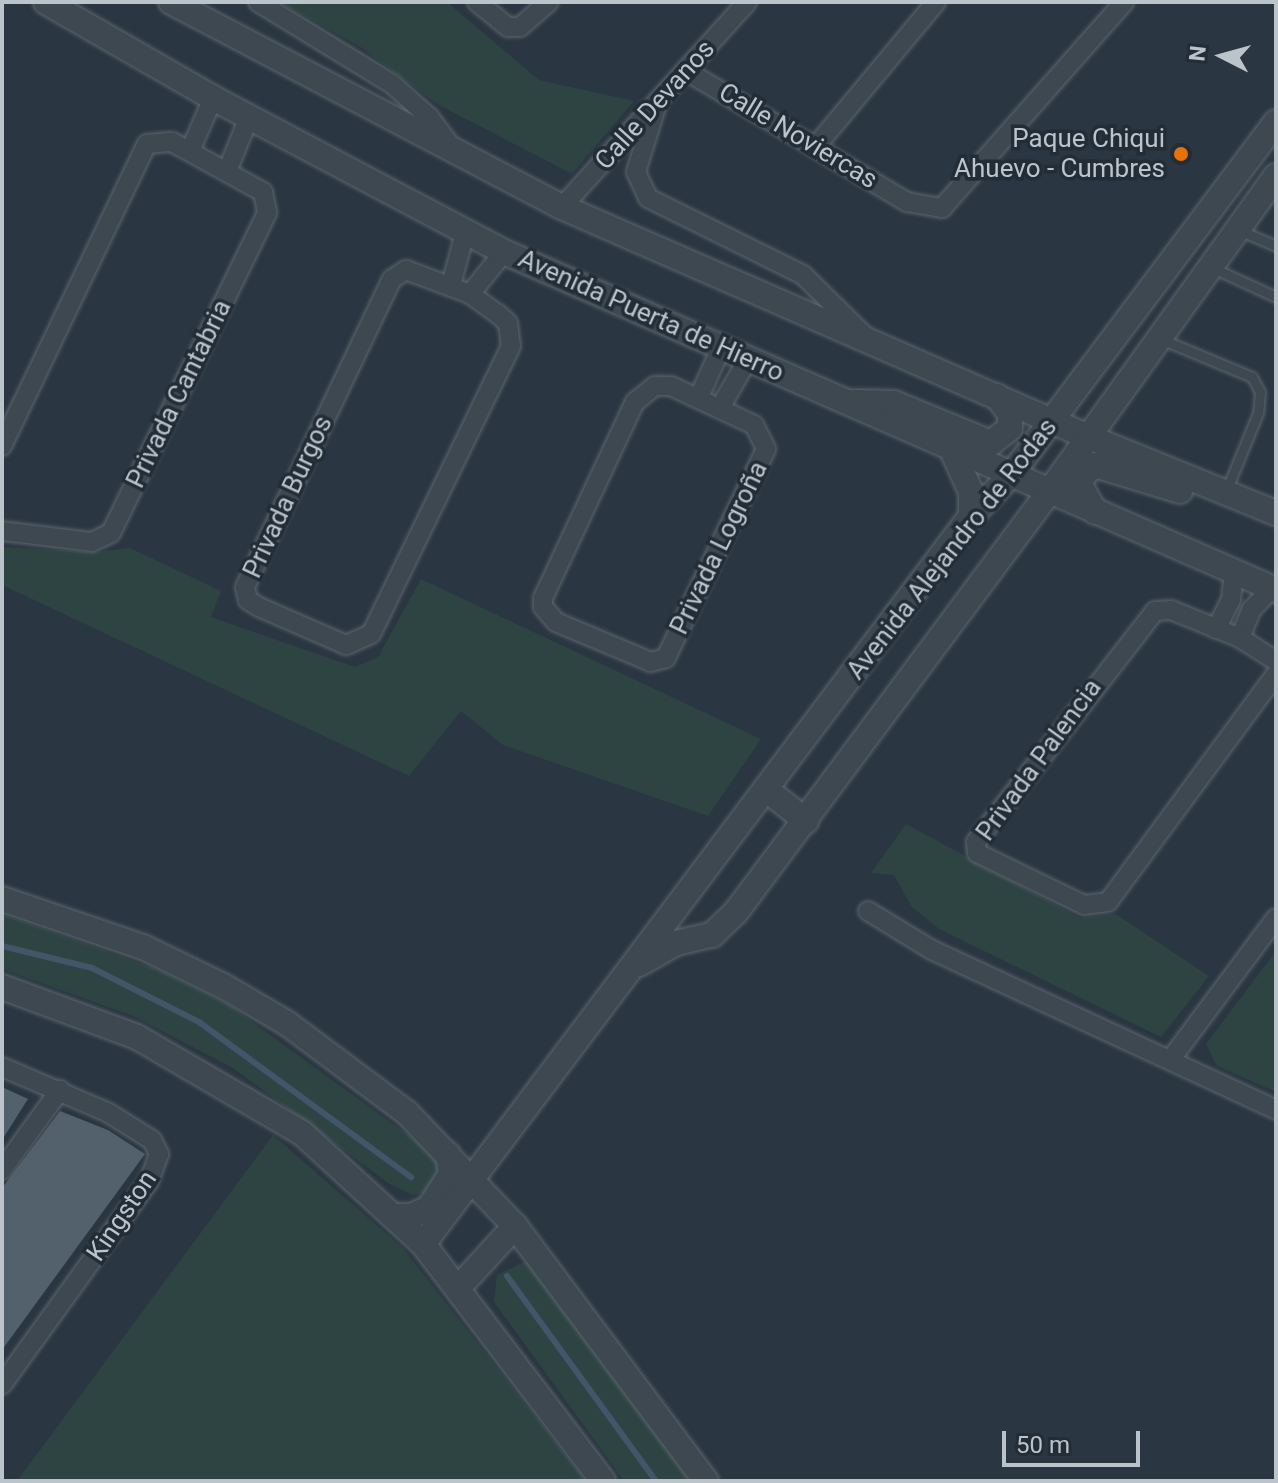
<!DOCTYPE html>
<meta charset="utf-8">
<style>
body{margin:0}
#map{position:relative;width:1278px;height:1483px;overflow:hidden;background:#2a3641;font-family:Roboto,sans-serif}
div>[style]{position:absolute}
.green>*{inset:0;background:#2d4443}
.stream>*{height:6px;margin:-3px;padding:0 3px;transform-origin:3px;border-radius:3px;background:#415669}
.building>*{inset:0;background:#53616c}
.roads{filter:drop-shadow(0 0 2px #5c666f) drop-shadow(0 0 2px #5c666f)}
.service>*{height:9px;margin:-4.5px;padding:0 4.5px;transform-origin:4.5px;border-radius:4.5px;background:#3e4851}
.minor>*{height:18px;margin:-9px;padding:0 9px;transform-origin:9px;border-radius:9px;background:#3e4851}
.tertiary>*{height:24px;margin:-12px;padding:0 12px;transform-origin:12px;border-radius:12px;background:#3e4851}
.dots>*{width:22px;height:22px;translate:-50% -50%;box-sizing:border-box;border:4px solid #222d37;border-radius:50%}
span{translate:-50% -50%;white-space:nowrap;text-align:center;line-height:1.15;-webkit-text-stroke:7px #222d37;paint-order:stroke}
.street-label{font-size:26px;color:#bbc3cb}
.poi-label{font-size:26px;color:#bbc3cb}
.right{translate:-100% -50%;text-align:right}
.frame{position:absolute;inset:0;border:4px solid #bbc3cb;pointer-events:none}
.north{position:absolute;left:1182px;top:16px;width:80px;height:80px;-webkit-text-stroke:6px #222d37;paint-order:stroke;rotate:276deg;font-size:22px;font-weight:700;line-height:32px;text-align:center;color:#bbc3cb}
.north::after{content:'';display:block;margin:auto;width:28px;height:36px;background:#bbc3cb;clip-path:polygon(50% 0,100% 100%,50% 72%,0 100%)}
.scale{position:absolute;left:1002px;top:1431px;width:138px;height:36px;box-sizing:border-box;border:4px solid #bbc3cb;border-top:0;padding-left:10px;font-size:24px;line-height:28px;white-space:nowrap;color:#bbc3cb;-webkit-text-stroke:6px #222d37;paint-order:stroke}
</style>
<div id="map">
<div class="green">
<div style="clip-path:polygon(279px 2px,447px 2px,539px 80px,634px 101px,572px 174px,437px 104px,362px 48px)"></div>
<div style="clip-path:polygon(2px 547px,96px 552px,130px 548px,221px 591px,211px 617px,355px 667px,378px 657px,421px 579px,761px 739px,708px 816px,503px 745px,461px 711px,409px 776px,2px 585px)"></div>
<div style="clip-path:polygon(906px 824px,1080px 918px,1116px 914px,1209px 976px,1161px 1037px,939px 929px,912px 907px,894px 875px,871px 873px)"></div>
<div style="clip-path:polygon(2px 914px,159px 970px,229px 1005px,440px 1158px,436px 1191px,412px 1195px,388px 1183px,233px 1068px,133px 1016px,2px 969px)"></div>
<div style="clip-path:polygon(1276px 951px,1276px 1092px,1217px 1066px,1206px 1044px)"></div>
<div style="clip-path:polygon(273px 1135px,403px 1248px,586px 1481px,17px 1481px)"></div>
<div style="clip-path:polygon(524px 1262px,536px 1266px,690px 1481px,624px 1481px,494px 1302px,497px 1275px)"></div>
</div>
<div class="stream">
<div style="left:2px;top:946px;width:93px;rotate:13.7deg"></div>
<div style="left:92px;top:968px;width:120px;rotate:26.8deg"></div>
<div style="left:199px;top:1022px;width:263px;rotate:36.2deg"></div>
<div style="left:507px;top:1276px;width:253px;rotate:54deg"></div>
</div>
<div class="building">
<div style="clip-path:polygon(2px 1087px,28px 1099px,2px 1140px)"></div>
<div style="clip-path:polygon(60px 1111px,108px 1130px,145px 1154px,2px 1350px,2px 1188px)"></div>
</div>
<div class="roads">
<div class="service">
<div style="left:1239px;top:230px;width:40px;rotate:23.4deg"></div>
<div style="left:1213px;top:268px;width:69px;rotate:24.7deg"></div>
<div style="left:1161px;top:339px;width:99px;rotate:22.7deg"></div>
<div style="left:1252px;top:377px;width:17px;rotate:62deg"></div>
<div style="left:1260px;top:392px;width:21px;rotate:95deg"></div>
<div style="left:1258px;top:413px;width:84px;rotate:112.3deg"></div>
</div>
<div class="minor">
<div style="left:258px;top:2px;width:157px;rotate:31.5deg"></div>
<div style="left:392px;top:84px;width:50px;rotate:41.7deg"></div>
<div style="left:429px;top:117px;width:36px;rotate:53deg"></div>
<div style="left:477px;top:2px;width:40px;rotate:39deg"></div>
<div style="left:508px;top:27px;width:12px"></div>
<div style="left:520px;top:27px;width:38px;rotate:-41deg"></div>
<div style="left:688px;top:72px;width:255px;rotate:30.7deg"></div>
<div style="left:907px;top:202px;width:36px;rotate:10deg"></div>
<div style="left:942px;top:208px;width:275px;rotate:-48.5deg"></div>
<div style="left:657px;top:104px;width:71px;rotate:107.2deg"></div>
<div style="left:636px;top:172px;width:29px;rotate:65deg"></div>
<div style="left:648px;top:198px;width:173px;rotate:26.4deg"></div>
<div style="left:803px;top:275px;width:91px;rotate:44.6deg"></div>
<div style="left:817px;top:145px;width:186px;rotate:-50.2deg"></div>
<div style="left:190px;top:151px;width:58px;rotate:-66.5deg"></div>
<div style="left:228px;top:169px;width:56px;rotate:-68deg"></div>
<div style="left:562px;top:207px;width:276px;rotate:-47.9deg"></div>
<div style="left:406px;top:270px;width:68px;rotate:20.6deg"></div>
<div style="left:470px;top:294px;width:34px;rotate:36deg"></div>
<div style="left:498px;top:314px;width:13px;rotate:42deg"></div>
<div style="left:508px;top:323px;width:23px;rotate:83deg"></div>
<div style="left:511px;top:346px;width:320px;rotate:115.9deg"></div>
<div style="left:371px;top:634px;width:27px;rotate:156deg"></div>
<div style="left:346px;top:645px;width:95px;rotate:-156.4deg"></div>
<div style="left:259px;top:607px;width:13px;rotate:-148deg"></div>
<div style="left:248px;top:600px;width:13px;rotate:-103deg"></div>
<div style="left:245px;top:587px;width:341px;rotate:-64.5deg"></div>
<div style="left:392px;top:279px;width:17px;rotate:-33deg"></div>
<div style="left:451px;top:285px;width:54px;rotate:-74.9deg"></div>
<div style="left:470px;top:294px;width:54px;rotate:-51deg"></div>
<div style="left:655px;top:386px;width:16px"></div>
<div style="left:671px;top:386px;width:92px;rotate:25.2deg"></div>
<div style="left:754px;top:425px;width:27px;rotate:63deg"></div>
<div style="left:766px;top:449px;width:232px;rotate:115.6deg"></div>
<div style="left:666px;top:658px;width:16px;rotate:165deg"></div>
<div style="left:651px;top:662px;width:103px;rotate:-157.2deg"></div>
<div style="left:556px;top:622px;width:20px;rotate:-131deg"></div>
<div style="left:543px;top:607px;width:9px;rotate:-90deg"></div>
<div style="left:543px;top:598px;width:217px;rotate:-64.9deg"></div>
<div style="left:635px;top:402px;width:26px;rotate:-39deg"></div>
<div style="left:699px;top:397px;width:54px;rotate:-65.8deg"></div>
<div style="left:721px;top:406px;width:54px;rotate:-60.1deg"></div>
<div style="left:2px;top:446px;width:335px;rotate:-64.4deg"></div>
<div style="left:147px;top:144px;width:25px;rotate:-5deg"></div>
<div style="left:172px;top:142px;width:104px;rotate:28.8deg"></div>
<div style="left:263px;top:192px;width:21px;rotate:79deg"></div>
<div style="left:267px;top:213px;width:356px;rotate:116deg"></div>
<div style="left:111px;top:533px;width:21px;rotate:155deg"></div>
<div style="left:92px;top:542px;width:91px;rotate:-173deg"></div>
<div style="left:1216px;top:629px;width:33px;rotate:-63deg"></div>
<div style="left:1231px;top:600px;width:27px;rotate:-84deg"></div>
<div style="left:1240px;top:638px;width:31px;rotate:-68deg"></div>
<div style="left:1252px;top:609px;width:29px;rotate:-46deg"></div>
<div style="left:1276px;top:661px;width:43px;rotate:-147.4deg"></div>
<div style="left:1240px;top:638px;width:74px;rotate:-157.9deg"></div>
<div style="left:1171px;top:610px;width:16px;rotate:176deg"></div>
<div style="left:1155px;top:611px;width:292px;rotate:127.8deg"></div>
<div style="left:976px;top:842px;width:11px;rotate:85deg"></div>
<div style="left:977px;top:853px;width:119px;rotate:25.9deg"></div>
<div style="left:1084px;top:905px;width:24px;rotate:-7deg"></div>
<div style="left:1108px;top:902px;width:283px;rotate:-53.6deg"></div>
<div style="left:868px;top:911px;width:75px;rotate:31.4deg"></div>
<div style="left:932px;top:950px;width:379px;rotate:24.9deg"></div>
<div style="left:1171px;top:1059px;width:176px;rotate:-53.3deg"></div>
<div style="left:2px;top:1067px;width:114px;rotate:23.2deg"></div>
<div style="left:107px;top:1112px;width:53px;rotate:31.9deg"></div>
<div style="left:152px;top:1140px;width:16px;rotate:63deg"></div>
<div style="left:159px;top:1154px;width:29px;rotate:110deg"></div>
<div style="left:149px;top:1181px;width:251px;rotate:125.8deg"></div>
<div style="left:2px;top:1170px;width:99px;rotate:-54.1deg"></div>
</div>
<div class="tertiary">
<div style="left:46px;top:2px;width:193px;rotate:29.9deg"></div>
<div style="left:213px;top:98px;width:329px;rotate:27.9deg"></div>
<div style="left:504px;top:252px;width:843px;rotate:23.64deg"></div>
<div style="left:171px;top:2px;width:441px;rotate:27.7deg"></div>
<div style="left:562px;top:207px;width:572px;rotate:23.61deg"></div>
<div style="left:1086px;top:436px;width:205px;rotate:22.1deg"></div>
<div style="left:854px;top:402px;width:40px;rotate:1.4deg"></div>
<div style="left:894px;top:403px;width:105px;rotate:22.4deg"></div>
<div style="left:991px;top:443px;width:24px;rotate:-38deg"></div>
<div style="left:1010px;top:428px;width:14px;rotate:-90deg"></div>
<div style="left:1010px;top:414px;width:22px;rotate:-126deg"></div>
<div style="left:952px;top:450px;width:46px;rotate:65.7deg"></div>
<div style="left:971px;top:492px;width:24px;rotate:90deg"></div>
<div style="left:1095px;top:512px;width:29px;rotate:-119deg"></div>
<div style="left:1081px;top:487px;width:11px;rotate:-85deg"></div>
<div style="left:1082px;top:476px;width:17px;rotate:-40deg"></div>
<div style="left:1095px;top:465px;width:89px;rotate:17deg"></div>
<div style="left:767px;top:790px;width:50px;rotate:38.5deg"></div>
<div style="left:2px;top:899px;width:149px;rotate:18.8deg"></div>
<div style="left:143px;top:947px;width:91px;rotate:26deg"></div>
<div style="left:225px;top:987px;width:73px;rotate:30.4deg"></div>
<div style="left:288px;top:1024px;width:149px;rotate:36.8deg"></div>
<div style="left:407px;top:1113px;width:156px;rotate:46.3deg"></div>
<div style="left:515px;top:1226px;width:319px;rotate:53.2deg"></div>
<div style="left:639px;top:964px;width:43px;rotate:-29.6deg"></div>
<div style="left:676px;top:943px;width:37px;rotate:-13deg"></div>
<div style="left:712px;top:935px;width:33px;rotate:-44deg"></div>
<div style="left:736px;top:912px;width:524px;rotate:-53.31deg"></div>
<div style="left:1049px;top:492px;width:389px;rotate:-54.3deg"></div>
<div style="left:2px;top:987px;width:144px;rotate:20.3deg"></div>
<div style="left:137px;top:1037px;width:191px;rotate:30.2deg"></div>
<div style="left:302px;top:1133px;width:164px;rotate:42.5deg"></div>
<div style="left:423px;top:1244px;width:298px;rotate:52.8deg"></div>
<div style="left:396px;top:1216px;width:16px"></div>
<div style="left:412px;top:1216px;width:19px;rotate:-25deg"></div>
<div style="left:429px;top:1208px;width:40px;rotate:-57.1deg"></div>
<div style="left:451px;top:1174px;width:20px;rotate:-99deg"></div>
<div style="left:423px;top:1244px;width:911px;rotate:-53.03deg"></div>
<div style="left:971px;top:516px;width:57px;rotate:-45.7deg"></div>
<div style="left:1011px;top:475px;width:441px;rotate:-53.1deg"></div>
<div style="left:459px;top:1287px;width:83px;rotate:-47.4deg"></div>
</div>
</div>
<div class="dots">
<div style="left:1181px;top:154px;background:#e8710a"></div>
</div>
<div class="street-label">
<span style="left:655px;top:105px;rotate:-48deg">Calle Devanos</span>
<span style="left:798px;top:136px;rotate:31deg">Calle Noviercas</span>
<span style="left:651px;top:316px;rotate:24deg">Avenida Puerta de Hierro</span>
<span style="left:179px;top:394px;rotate:-64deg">Privada Cantabria</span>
<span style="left:288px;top:497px;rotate:-65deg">Privada Burgos</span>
<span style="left:719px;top:548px;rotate:-64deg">Privada Logroña</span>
<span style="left:952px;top:549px;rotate:-52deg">Avenida Alejandro de Rodas</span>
<span style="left:1039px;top:760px;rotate:-54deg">Privada Palencia</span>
<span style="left:122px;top:1216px;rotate:-56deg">Kingston</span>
</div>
<div class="poi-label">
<span class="right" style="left:1165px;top:154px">Paque Chiqui<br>Ahuevo - Cumbres</span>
</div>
<div class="frame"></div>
<div class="north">N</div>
<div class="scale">50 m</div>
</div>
